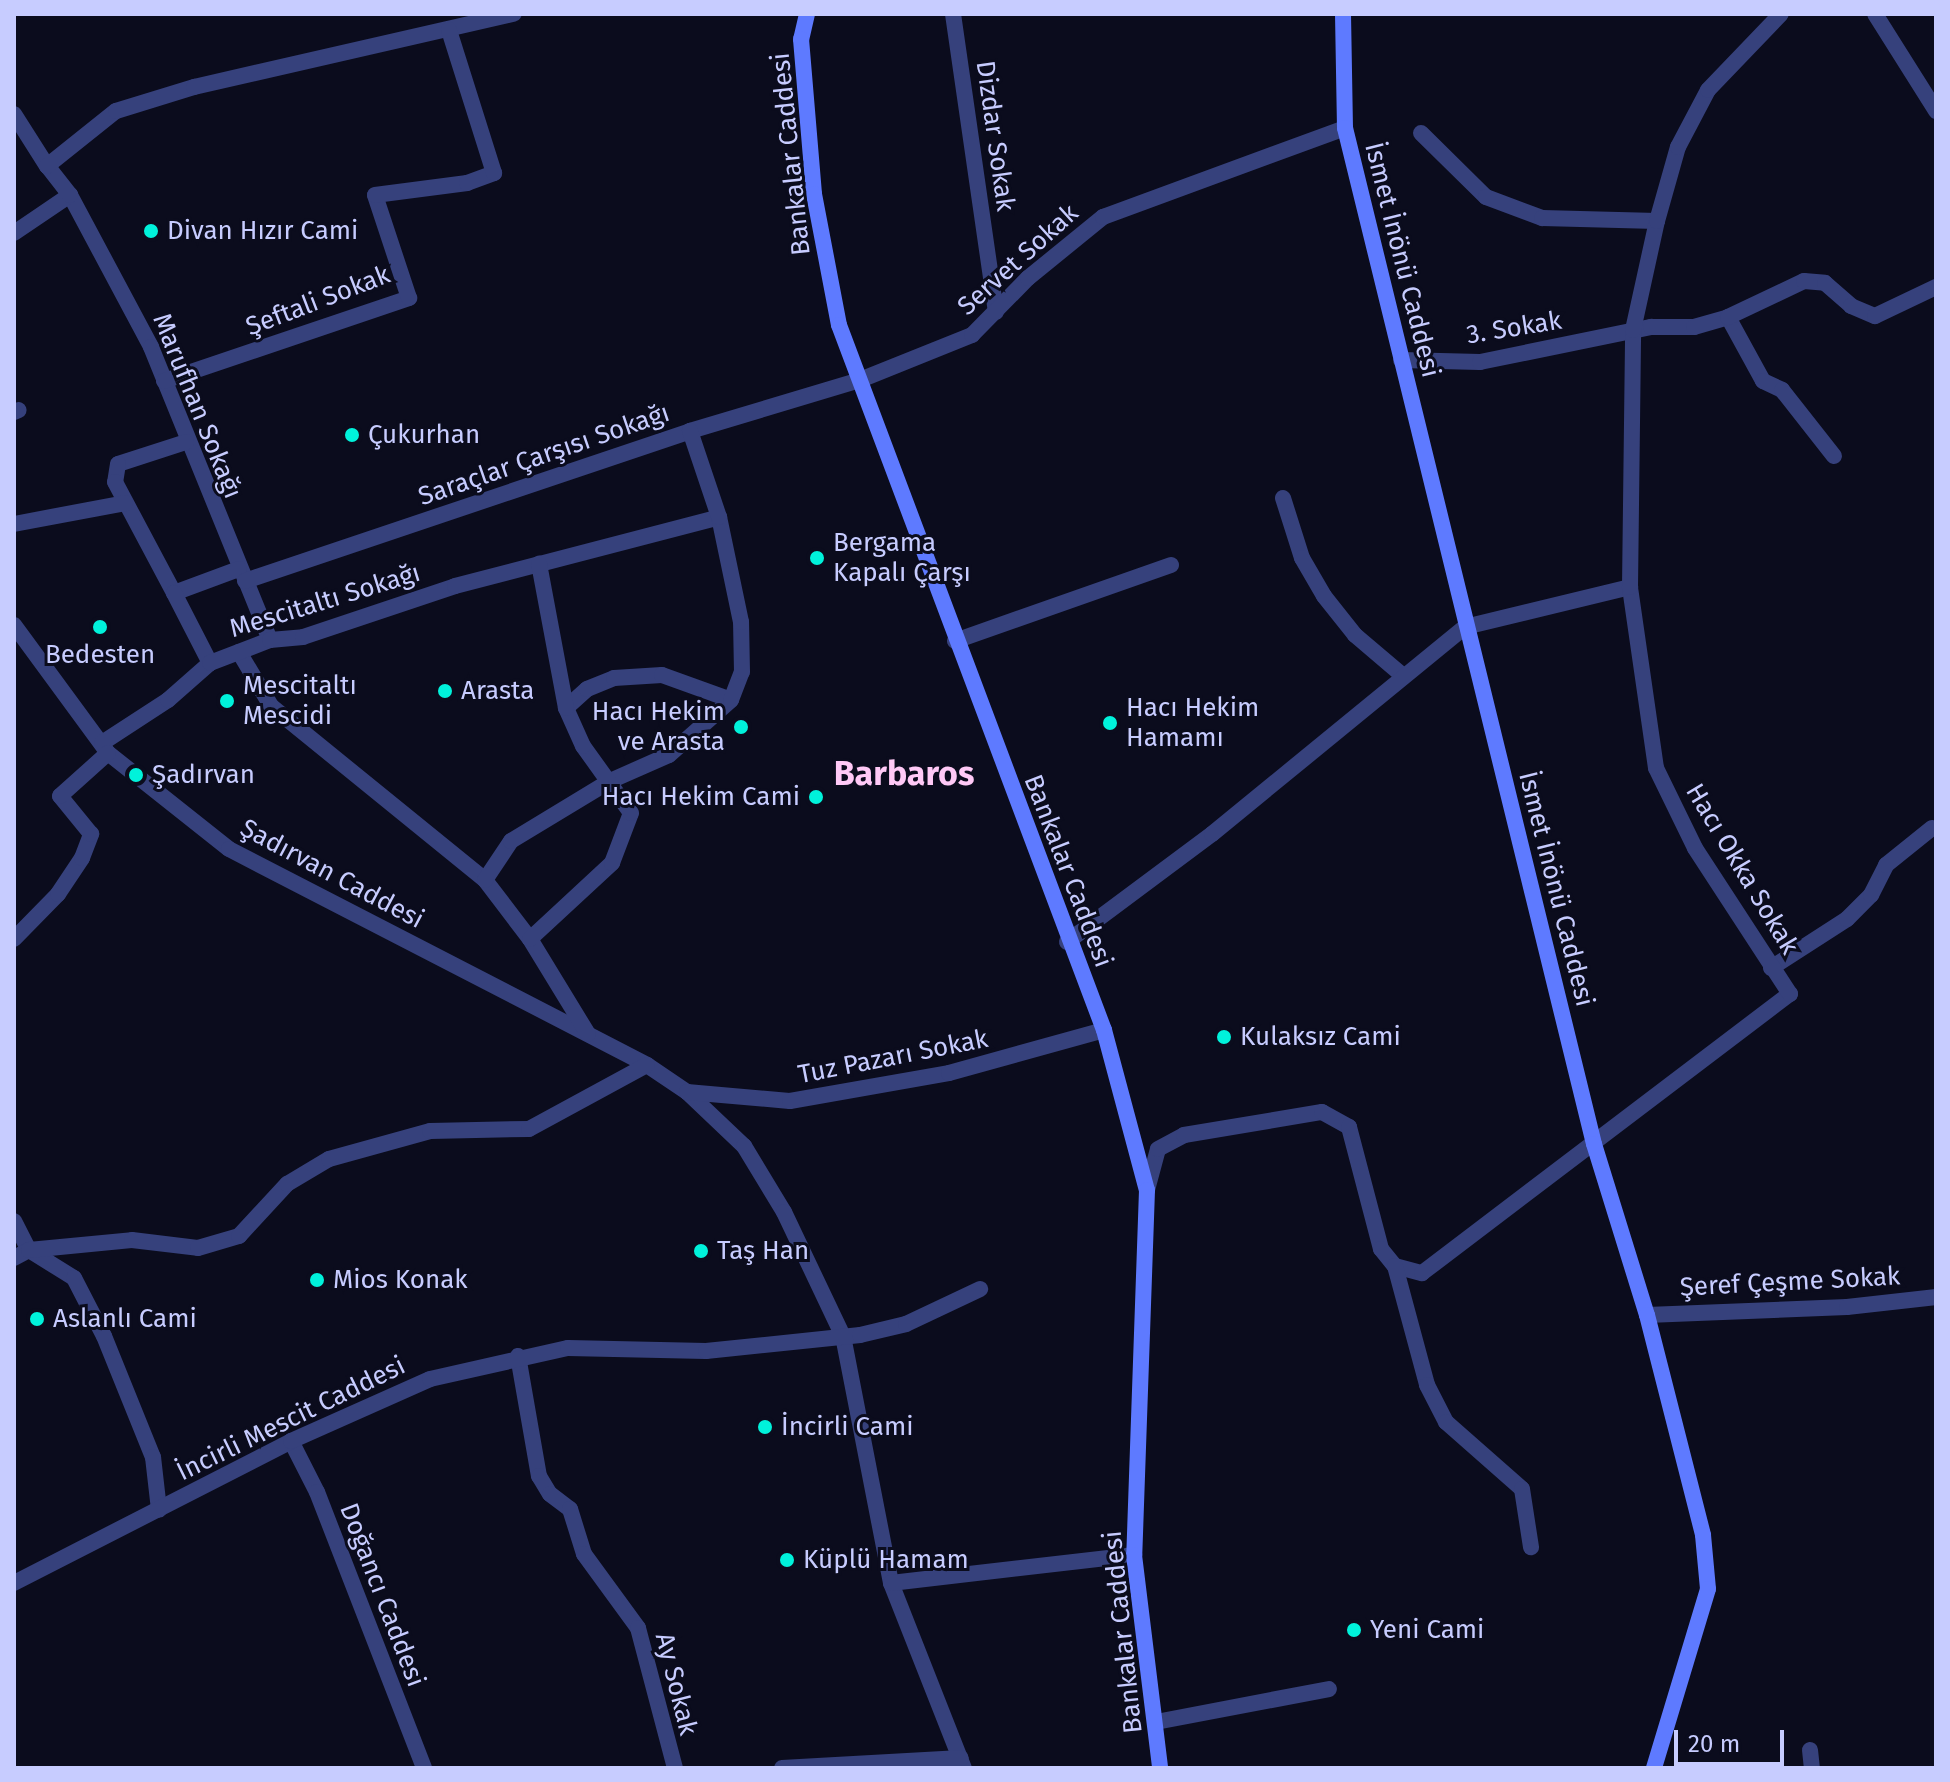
<!DOCTYPE html>
<meta charset="utf-8">
<style>
body{margin:0}
#map{position:relative;width:1950px;height:1782px;overflow:hidden;background:#0b0c1d;font-family:"Fira Sans",sans-serif}
div>[style]{position:absolute}
.minor>*{height:16px;margin:-8px;padding:0 8px;transform-origin:8px;border-radius:8px;background:#36417c}
.secondary>*{height:16px;margin:-8px;padding:0 8px;transform-origin:8px;border-radius:8px;background:#5e7aff}
.dots>*{width:22px;height:22px;translate:-50% -50%;box-sizing:border-box;border:4px solid #0b0c1d;border-radius:50%}
span{translate:-50% -50%;white-space:nowrap;text-align:center;line-height:1.15;-webkit-text-stroke:6px #0b0c1d;paint-order:stroke}
.street-label{font-size:26px;color:#c7ccff}
.poi-label{font-size:26px;color:#c7ccff}
.left{translate:0 -50%;text-align:left}
.right{translate:-100% -50%;text-align:right}
.district-label{font-size:34px;color:#ffc9f6;font-weight:700}
.frame{position:absolute;inset:0;border:16px solid #c7ccff;pointer-events:none}
.scale{position:absolute;left:1674px;top:1730px;width:110px;height:36px;box-sizing:border-box;border:4px solid #c7ccff;border-top:0;padding-left:10px;font-size:24px;line-height:28px;white-space:nowrap;color:#c7ccff;-webkit-text-stroke:6px #0b0c1d;paint-order:stroke}
</style>
<div id="map">
<div class="minor">
<div style="left:953px;top:14px;width:301px;rotate:81.8deg"></div>
<div style="left:1875px;top:14px;width:115px;rotate:57.8deg"></div>
<div style="left:14px;top:114px;width:62px;rotate:57.6deg"></div>
<div style="left:1421px;top:133px;width:91px;rotate:44.6deg"></div>
<div style="left:1486px;top:197px;width:60px;rotate:20.6deg"></div>
<div style="left:1542px;top:218px;width:115px;rotate:1.5deg"></div>
<div style="left:70px;top:195px;width:172px;rotate:61.9deg"></div>
<div style="left:151px;top:347px;width:316px;rotate:67.9deg"></div>
<div style="left:14px;top:233px;width:68px;rotate:-34.2deg"></div>
<div style="left:70px;top:195px;width:37px;rotate:-128deg"></div>
<div style="left:47px;top:166px;width:88px;rotate:-38.6deg"></div>
<div style="left:116px;top:111px;width:82px;rotate:-17.1deg"></div>
<div style="left:194px;top:87px;width:328px;rotate:-12.9deg"></div>
<div style="left:1728px;top:317px;width:73px;rotate:61.3deg"></div>
<div style="left:1763px;top:381px;width:21px;rotate:25deg"></div>
<div style="left:1782px;top:390px;width:84px;rotate:51.8deg"></div>
<div style="left:1401px;top:360px;width:79px;rotate:1.5deg"></div>
<div style="left:1480px;top:362px;width:175px;rotate:-11.6deg"></div>
<div style="left:1651px;top:327px;width:43px"></div>
<div style="left:1694px;top:327px;width:35px;rotate:-16deg"></div>
<div style="left:1728px;top:317px;width:84px;rotate:-25.3deg"></div>
<div style="left:1804px;top:281px;width:21px;rotate:5deg"></div>
<div style="left:1825px;top:283px;width:35px;rotate:41deg"></div>
<div style="left:1851px;top:306px;width:26px;rotate:23deg"></div>
<div style="left:1875px;top:316px;width:68px;rotate:-25.4deg"></div>
<div style="left:164px;top:381px;width:259px;rotate:-18.7deg"></div>
<div style="left:409px;top:298px;width:108px;rotate:-108.3deg"></div>
<div style="left:375px;top:195px;width:93px;rotate:-7.4deg"></div>
<div style="left:467px;top:183px;width:29px;rotate:-20deg"></div>
<div style="left:494px;top:173px;width:150px;rotate:-107.5deg"></div>
<div style="left:14px;top:412px;width:5px;rotate:-22deg"></div>
<div style="left:186px;top:442px;width:71px;rotate:162.1deg"></div>
<div style="left:118px;top:464px;width:18px;rotate:99deg"></div>
<div style="left:115px;top:482px;width:126px;rotate:62deg"></div>
<div style="left:174px;top:593px;width:69px;rotate:-20.3deg"></div>
<div style="left:1283px;top:498px;width:63px;rotate:72.4deg"></div>
<div style="left:1302px;top:558px;width:44px;rotate:59.9deg"></div>
<div style="left:1324px;top:596px;width:50px;rotate:51.5deg"></div>
<div style="left:1355px;top:635px;width:62px;rotate:40.4deg"></div>
<div style="left:14px;top:524px;width:113px;rotate:-10.7deg"></div>
<div style="left:245px;top:581px;width:470px;rotate:-18.6deg"></div>
<div style="left:690px;top:431px;width:177px;rotate:-16.7deg"></div>
<div style="left:860px;top:380px;width:121px;rotate:-21.9deg"></div>
<div style="left:972px;top:335px;width:80px;rotate:-45.5deg"></div>
<div style="left:1028px;top:278px;width:97px;rotate:-39.1deg"></div>
<div style="left:1103px;top:217px;width:258px;rotate:-20.2deg"></div>
<div style="left:174px;top:593px;width:79px;rotate:62.8deg"></div>
<div style="left:14px;top:625px;width:159px;rotate:53.7deg"></div>
<div style="left:108px;top:753px;width:154px;rotate:38.4deg"></div>
<div style="left:229px;top:849px;width:471px;rotate:27.3deg"></div>
<div style="left:647px;top:1065px;width:48px;rotate:34deg"></div>
<div style="left:687px;top:1092px;width:79px;rotate:43.5deg"></div>
<div style="left:744px;top:1146px;width:77px;rotate:58.8deg"></div>
<div style="left:784px;top:1212px;width:137px;rotate:64.6deg"></div>
<div style="left:843px;top:1336px;width:252px;rotate:79deg"></div>
<div style="left:891px;top:1583px;width:199px;rotate:68.5deg"></div>
<div style="left:955px;top:641px;width:229px;rotate:-19.4deg"></div>
<div style="left:239px;top:652px;width:63px;rotate:59.3deg"></div>
<div style="left:271px;top:706px;width:276px;rotate:39.1deg"></div>
<div style="left:485px;top:880px;width:74px;rotate:52.7deg"></div>
<div style="left:530px;top:939px;width:111px;rotate:58.6deg"></div>
<div style="left:566px;top:708px;width:28px;rotate:-42deg"></div>
<div style="left:587px;top:689px;width:29px;rotate:-22deg"></div>
<div style="left:614px;top:678px;width:48px;rotate:-3.6deg"></div>
<div style="left:662px;top:675px;width:73px;rotate:19.9deg"></div>
<div style="left:102px;top:743px;width:79px;rotate:-33.1deg"></div>
<div style="left:168px;top:700px;width:56px;rotate:-41.4deg"></div>
<div style="left:210px;top:663px;width:64px;rotate:-21deg"></div>
<div style="left:270px;top:640px;width:33px;rotate:-5deg"></div>
<div style="left:303px;top:637px;width:160px;rotate:-18.5deg"></div>
<div style="left:455px;top:586px;width:273px;rotate:-14.6deg"></div>
<div style="left:485px;top:880px;width:47px;rotate:-56.3deg"></div>
<div style="left:511px;top:841px;width:116px;rotate:-31.2deg"></div>
<div style="left:610px;top:781px;width:64px;rotate:-23.8deg"></div>
<div style="left:669px;top:755px;width:83px;rotate:-41.6deg"></div>
<div style="left:731px;top:700px;width:30px;rotate:-69deg"></div>
<div style="left:742px;top:672px;width:50px;rotate:-91.1deg"></div>
<div style="left:741px;top:622px;width:107px;rotate:-101.8deg"></div>
<div style="left:719px;top:517px;width:91px;rotate:-108.6deg"></div>
<div style="left:14px;top:939px;width:63px;rotate:-45.6deg"></div>
<div style="left:58px;top:894px;width:43px;rotate:-56.3deg"></div>
<div style="left:82px;top:858px;width:26px;rotate:-69deg"></div>
<div style="left:91px;top:834px;width:49px;rotate:-129.2deg"></div>
<div style="left:60px;top:796px;width:64px;rotate:-41.9deg"></div>
<div style="left:530px;top:939px;width:112px;rotate:-42.8deg"></div>
<div style="left:612px;top:863px;width:53px;rotate:-69.2deg"></div>
<div style="left:631px;top:813px;width:82px;rotate:-125.6deg"></div>
<div style="left:583px;top:746px;width:42px;rotate:-114.1deg"></div>
<div style="left:566px;top:708px;width:147px;rotate:-100.6deg"></div>
<div style="left:1067px;top:942px;width:181px;rotate:-36.7deg"></div>
<div style="left:1212px;top:834px;width:327px;rotate:-39.3deg"></div>
<div style="left:1465px;top:627px;width:170px;rotate:-13.6deg"></div>
<div style="left:1771px;top:968px;width:90px;rotate:-32.8deg"></div>
<div style="left:1847px;top:919px;width:34px;rotate:-45deg"></div>
<div style="left:1871px;top:895px;width:34px;rotate:-63deg"></div>
<div style="left:1886px;top:865px;width:59px;rotate:-38.8deg"></div>
<div style="left:687px;top:1092px;width:103px;rotate:5deg"></div>
<div style="left:790px;top:1101px;width:161px;rotate:-10deg"></div>
<div style="left:949px;top:1073px;width:161px;rotate:-15.5deg"></div>
<div style="left:1147px;top:1190px;width:42px;rotate:-75deg"></div>
<div style="left:1158px;top:1149px;width:30px;rotate:-28deg"></div>
<div style="left:1184px;top:1135px;width:140px;rotate:-9.5deg"></div>
<div style="left:1322px;top:1112px;width:31px;rotate:29deg"></div>
<div style="left:1349px;top:1127px;width:126px;rotate:75.3deg"></div>
<div style="left:1381px;top:1249px;width:22px;rotate:51deg"></div>
<div style="left:1395px;top:1266px;width:28px;rotate:15deg"></div>
<div style="left:1422px;top:1273px;width:462px;rotate:-37.2deg"></div>
<div style="left:1790px;top:994px;width:174px;rotate:-123.1deg"></div>
<div style="left:1695px;top:848px;width:89px;rotate:-116deg"></div>
<div style="left:1656px;top:768px;width:183px;rotate:-98.2deg"></div>
<div style="left:1630px;top:587px;width:257px;rotate:-89.3deg"></div>
<div style="left:1633px;top:330px;width:112px;rotate:-77.6deg"></div>
<div style="left:1657px;top:221px;width:77px;rotate:-74.2deg"></div>
<div style="left:1678px;top:147px;width:64px;rotate:-62.2deg"></div>
<div style="left:1708px;top:90px;width:105px;rotate:-46.2deg"></div>
<div style="left:14px;top:1221px;width:33px;rotate:63deg"></div>
<div style="left:29px;top:1250px;width:53px;rotate:31.9deg"></div>
<div style="left:74px;top:1278px;width:65px;rotate:62.7deg"></div>
<div style="left:104px;top:1336px;width:131px;rotate:68deg"></div>
<div style="left:153px;top:1457px;width:53px;rotate:83.5deg"></div>
<div style="left:14px;top:1258px;width:17px;rotate:-28deg"></div>
<div style="left:29px;top:1250px;width:103px;rotate:-5.5deg"></div>
<div style="left:132px;top:1240px;width:66px;rotate:6.9deg"></div>
<div style="left:198px;top:1248px;width:43px;rotate:-16.3deg"></div>
<div style="left:239px;top:1236px;width:71px;rotate:-47.3deg"></div>
<div style="left:287px;top:1184px;width:49px;rotate:-30.8deg"></div>
<div style="left:329px;top:1159px;width:105px;rotate:-15.5deg"></div>
<div style="left:430px;top:1131px;width:99px;rotate:-1.2deg"></div>
<div style="left:529px;top:1129px;width:134px;rotate:-28.5deg"></div>
<div style="left:1395px;top:1266px;width:123px;rotate:74.9deg"></div>
<div style="left:1427px;top:1385px;width:42px;rotate:62.8deg"></div>
<div style="left:1446px;top:1422px;width:101px;rotate:41.4deg"></div>
<div style="left:1522px;top:1489px;width:59px;rotate:81.2deg"></div>
<div style="left:1647px;top:1315px;width:200px;rotate:-2.3deg"></div>
<div style="left:1847px;top:1307px;width:90px;rotate:-6.4deg"></div>
<div style="left:518px;top:1356px;width:122px;rotate:80.1deg"></div>
<div style="left:539px;top:1476px;width:21px;rotate:59deg"></div>
<div style="left:550px;top:1494px;width:25px;rotate:37deg"></div>
<div style="left:570px;top:1509px;width:47px;rotate:72.7deg"></div>
<div style="left:584px;top:1554px;width:92px;rotate:53.9deg"></div>
<div style="left:638px;top:1628px;width:145px;rotate:75.2deg"></div>
<div style="left:291px;top:1441px;width:57px;rotate:63deg"></div>
<div style="left:317px;top:1492px;width:296px;rotate:68.8deg"></div>
<div style="left:14px;top:1583px;width:311px;rotate:-27.1deg"></div>
<div style="left:291px;top:1441px;width:152px;rotate:-24deg"></div>
<div style="left:430px;top:1379px;width:141px;rotate:-12.7deg"></div>
<div style="left:568px;top:1348px;width:138px;rotate:1.2deg"></div>
<div style="left:706px;top:1351px;width:155px;rotate:-5.9deg"></div>
<div style="left:860px;top:1335px;width:47px;rotate:-13.4deg"></div>
<div style="left:906px;top:1324px;width:82px;rotate:-25.3deg"></div>
<div style="left:891px;top:1583px;width:245px;rotate:-6.6deg"></div>
<div style="left:1156px;top:1722px;width:176px;rotate:-10.8deg"></div>
<div style="left:1810px;top:1750px;width:18px;rotate:84deg"></div>
<div style="left:782px;top:1768px;width:179px;rotate:-3.2deg"></div>
</div>
<div class="secondary">
<div style="left:807px;top:14px;width:26px;rotate:103deg"></div>
<div style="left:801px;top:39px;width:156px;rotate:85.2deg"></div>
<div style="left:814px;top:194px;width:133px;rotate:79.2deg"></div>
<div style="left:839px;top:325px;width:753px;rotate:69.4deg"></div>
<div style="left:1104px;top:1030px;width:166px;rotate:75deg"></div>
<div style="left:1147px;top:1190px;width:365px;rotate:92deg"></div>
<div style="left:1134px;top:1555px;width:215px;rotate:83deg"></div>
<div style="left:1343px;top:14px;width:114px;rotate:89deg"></div>
<div style="left:1345px;top:128px;width:1046px;rotate:76.23deg"></div>
<div style="left:1594px;top:1144px;width:179px;rotate:72.8deg"></div>
<div style="left:1647px;top:1315px;width:227px;rotate:75.7deg"></div>
<div style="left:1703px;top:1535px;width:54px;rotate:84.7deg"></div>
<div style="left:1708px;top:1589px;width:187px;rotate:106.8deg"></div>
</div>
<div class="dots">
<div style="left:151px;top:231px;background:#00f2db"></div>
<div style="left:352px;top:435px;background:#00f2db"></div>
<div style="left:817px;top:558px;background:#00f2db"></div>
<div style="left:100px;top:627px;background:#00f2db"></div>
<div style="left:445px;top:691px;background:#00f2db"></div>
<div style="left:227px;top:701px;background:#00f2db"></div>
<div style="left:1110px;top:723px;background:#00f2db"></div>
<div style="left:741px;top:727px;background:#00f2db"></div>
<div style="left:136px;top:775px;background:#00f2db"></div>
<div style="left:816px;top:797px;background:#00f2db"></div>
<div style="left:1224px;top:1037px;background:#00f2db"></div>
<div style="left:701px;top:1251px;background:#00f2db"></div>
<div style="left:317px;top:1280px;background:#00f2db"></div>
<div style="left:37px;top:1319px;background:#00f2db"></div>
<div style="left:765px;top:1427px;background:#00f2db"></div>
<div style="left:787px;top:1560px;background:#00f2db"></div>
<div style="left:1354px;top:1630px;background:#00f2db"></div>
</div>
<div class="street-label">
<span style="left:995px;top:136px;rotate:82deg">Dizdar Sokak</span>
<span style="left:791px;top:154px;rotate:-96deg">Bankalar Caddesi</span>
<span style="left:1018px;top:260px;rotate:-42deg">Servet Sokak</span>
<span style="left:1402px;top:260px;rotate:76deg">İsmet İnönü Caddesi</span>
<span style="left:318px;top:301px;rotate:-21deg">Şeftali Sokak</span>
<span style="left:1514px;top:328px;rotate:-9deg">3. Sokak</span>
<span style="left:197px;top:406px;rotate:68deg">Marufhan Sokağı</span>
<span style="left:544px;top:455px;rotate:-19deg">Saraçlar Çarşısı Sokağı</span>
<span style="left:325px;top:601px;rotate:-17deg">Mescitaltı Sokağı</span>
<span style="left:1742px;top:869px;rotate:59deg">Hacı Okka Sokak</span>
<span style="left:1068px;top:871px;rotate:69deg">Bankalar Caddesi</span>
<span style="left:332px;top:874px;rotate:28deg">Şadırvan Caddesi</span>
<span style="left:1556px;top:889px;rotate:76deg">İsmet İnönü Caddesi</span>
<span style="left:893px;top:1057px;rotate:-11deg">Tuz Pazarı Sokak</span>
<span style="left:1790px;top:1282px;rotate:-3deg">Şeref Çeşme Sokak</span>
<span style="left:291px;top:1419px;rotate:-26deg">İncirli Mescit Caddesi</span>
<span style="left:382px;top:1595px;rotate:69deg">Doğancı Caddesi</span>
<span style="left:1123px;top:1632px;rotate:-96deg">Bankalar Caddesi</span>
<span style="left:676px;top:1684px;rotate:76deg">Ay Sokak</span>
</div>
<div class="poi-label">
<span class="left" style="left:167px;top:231px">Divan Hızır Cami</span>
<span class="left" style="left:368px;top:435px">Çukurhan</span>
<span class="left" style="left:833px;top:558px">Bergama<br>Kapalı Çarşı</span>
<span style="left:100px;top:655px">Bedesten</span>
<span class="left" style="left:243px;top:701px">Mescitaltı<br>Mescidi</span>
<span class="left" style="left:461px;top:691px">Arasta</span>
<span class="left" style="left:1126px;top:723px">Hacı Hekim<br>Hamamı</span>
<span class="right" style="left:725px;top:727px">Hacı Hekim<br>ve Arasta</span>
<span class="left" style="left:152px;top:775px">Şadırvan</span>
<span class="right" style="left:800px;top:797px">Hacı Hekim Cami</span>
<span class="left" style="left:1240px;top:1037px">Kulaksız Cami</span>
<span class="left" style="left:717px;top:1251px">Taş Han</span>
<span class="left" style="left:333px;top:1280px">Mios Konak</span>
<span class="left" style="left:53px;top:1319px">Aslanlı Cami</span>
<span class="left" style="left:781px;top:1427px">İncirli Cami</span>
<span class="left" style="left:803px;top:1560px">Küplü Hamam</span>
<span class="left" style="left:1370px;top:1630px">Yeni Cami</span>
</div>
<div class="district-label">
<span style="left:904px;top:774px">Barbaros</span>
</div>
<div class="frame"></div>
<div class="scale">20 m</div>
</div>
